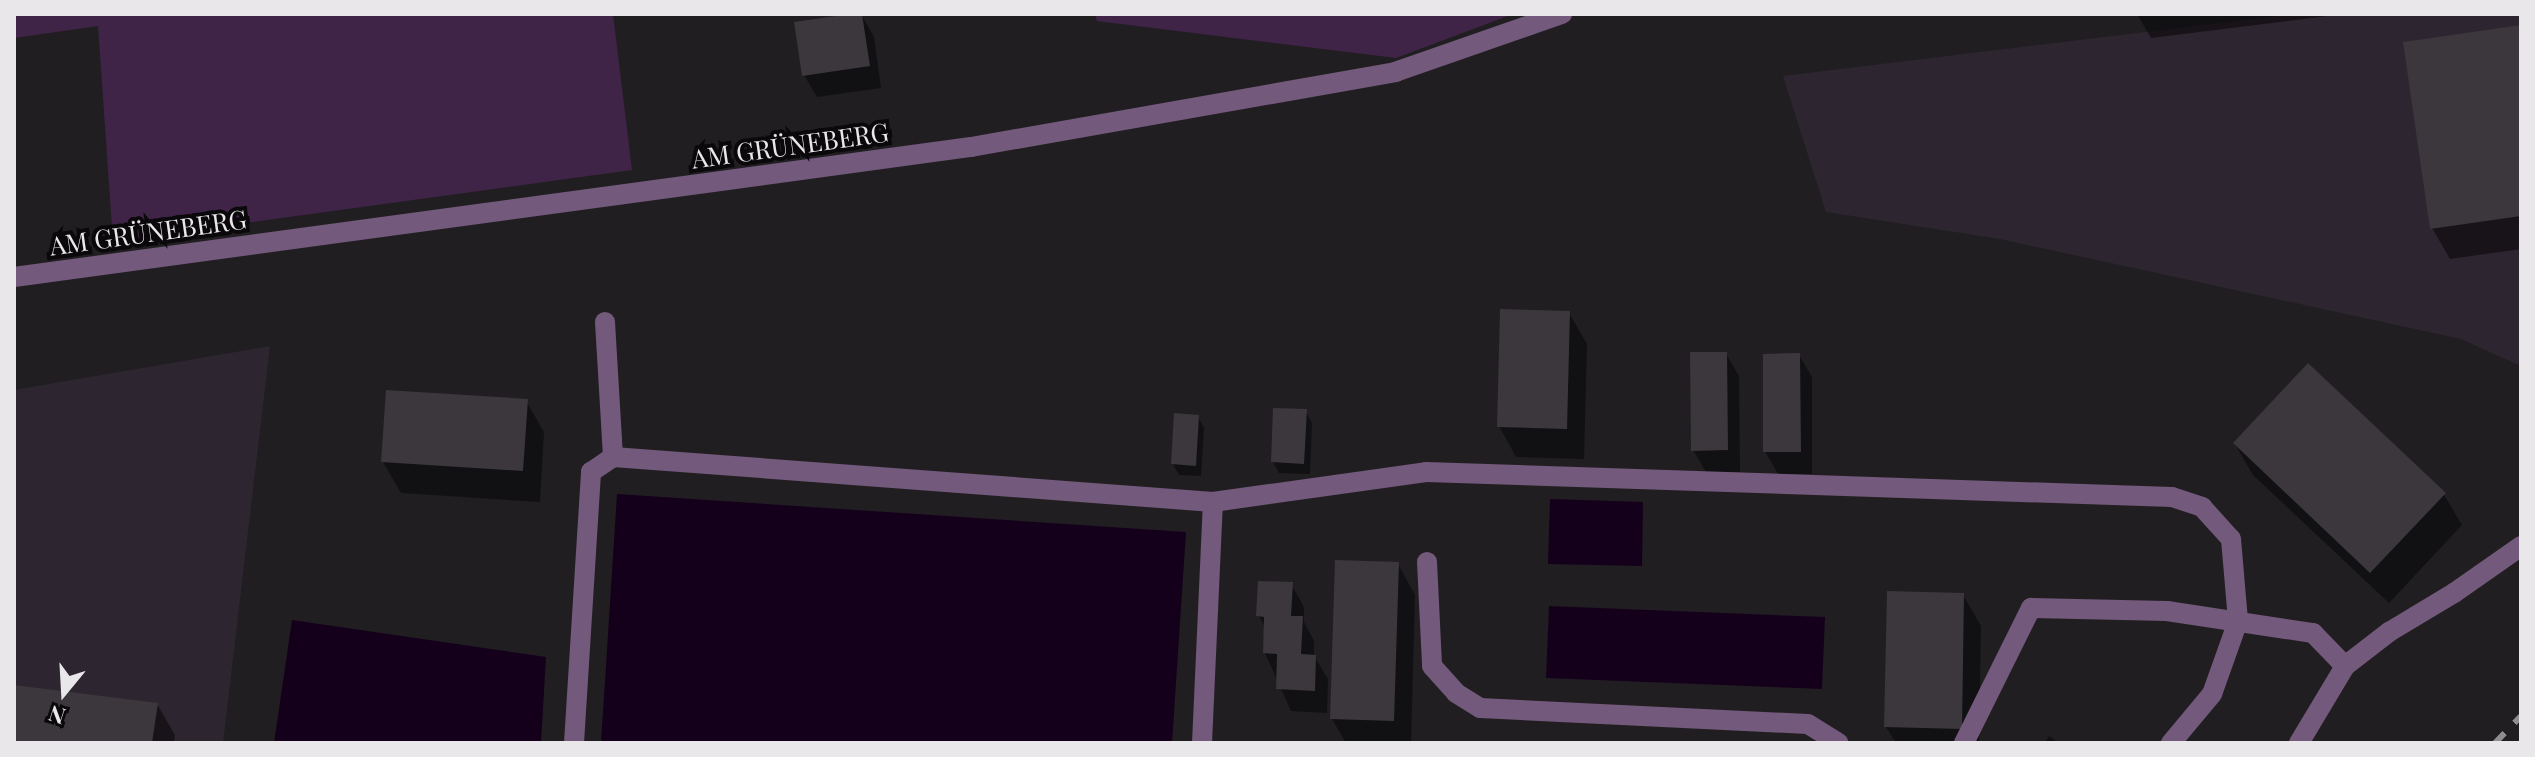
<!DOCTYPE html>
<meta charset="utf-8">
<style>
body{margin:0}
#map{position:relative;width:2535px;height:757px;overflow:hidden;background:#211e22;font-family:"Playfair Display",serif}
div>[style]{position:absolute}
.built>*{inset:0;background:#2d252f}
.green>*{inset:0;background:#3f2447}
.water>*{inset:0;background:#15001c}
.shadow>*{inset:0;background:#0007}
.building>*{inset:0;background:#3b373c}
.lane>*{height:20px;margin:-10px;padding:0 10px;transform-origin:10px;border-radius:10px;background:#73597b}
.street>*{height:20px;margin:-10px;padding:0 10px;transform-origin:10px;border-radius:10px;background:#73597b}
.rail>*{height:6px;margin-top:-3px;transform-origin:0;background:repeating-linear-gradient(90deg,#908d91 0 14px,transparent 0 28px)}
span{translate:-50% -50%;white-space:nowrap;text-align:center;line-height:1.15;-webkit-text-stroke:8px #0a080a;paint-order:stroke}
.street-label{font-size:26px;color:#eae7eb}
.frame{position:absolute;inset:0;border:16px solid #eae7eb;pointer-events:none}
.north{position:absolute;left:24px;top:653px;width:80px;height:80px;-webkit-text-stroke:6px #0a080a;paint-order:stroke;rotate:198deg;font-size:22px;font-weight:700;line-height:32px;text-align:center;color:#eae7eb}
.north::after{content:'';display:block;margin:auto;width:28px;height:36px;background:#eae7eb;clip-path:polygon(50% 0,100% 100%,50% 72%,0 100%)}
</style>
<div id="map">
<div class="built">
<div style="clip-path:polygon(2295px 14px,2521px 14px,2521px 366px,2461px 339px,2000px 239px,1826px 212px,1783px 76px)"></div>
<div style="clip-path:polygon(270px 346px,223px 743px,14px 743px,14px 390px)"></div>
</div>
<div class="green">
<div style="clip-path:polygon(14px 14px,613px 14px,632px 170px,113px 241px,98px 26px,14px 38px)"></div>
<div style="clip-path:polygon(1095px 14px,1513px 14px,1396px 58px,1097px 21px)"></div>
</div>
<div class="water">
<div style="clip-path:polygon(617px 494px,1186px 532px,1172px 743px,601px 743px)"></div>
<div style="clip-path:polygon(1550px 499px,1643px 502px,1642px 566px,1548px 564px)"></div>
<div style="clip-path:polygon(1549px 606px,1825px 617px,1822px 689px,1546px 678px)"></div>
<div style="clip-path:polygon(292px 620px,546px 657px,541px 743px,274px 743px)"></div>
</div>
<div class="shadow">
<div style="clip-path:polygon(861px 14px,874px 37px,881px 88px,817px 97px,804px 75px)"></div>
<div style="clip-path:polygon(2137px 14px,2343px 14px,2151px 38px)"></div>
<div style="clip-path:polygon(2521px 28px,2521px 249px,2450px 259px,2432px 228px)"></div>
<div style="clip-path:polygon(1569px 313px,1587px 344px,1584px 459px,1516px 457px,1499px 426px)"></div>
<div style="clip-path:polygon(1726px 354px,1739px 376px,1740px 472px,1706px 472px,1693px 450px)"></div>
<div style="clip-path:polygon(1799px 355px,1812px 377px,1812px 474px,1778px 474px,1765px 451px)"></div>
<div style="clip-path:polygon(526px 401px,544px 432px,540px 502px,401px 493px,383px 462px)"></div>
<div style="clip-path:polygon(1305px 411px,1312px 423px,1310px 474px,1279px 473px,1273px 462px)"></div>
<div style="clip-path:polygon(1198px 417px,1204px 428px,1201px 476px,1179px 475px,1173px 464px)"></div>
<div style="clip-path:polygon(2235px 444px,2444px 495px,2462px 525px,2389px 603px,2253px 475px)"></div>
<div style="clip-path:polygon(1398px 564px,1415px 595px,1411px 743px,1346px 743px,1332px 719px)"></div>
<div style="clip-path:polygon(1291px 584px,1304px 607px,1304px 622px,1314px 641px,1314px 656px,1328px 679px,1327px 713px,1291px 711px,1265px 653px,1265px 628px,1259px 616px)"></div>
<div style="clip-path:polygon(1963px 595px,1981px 626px,1979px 743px,1896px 743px,1886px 727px)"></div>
<div style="clip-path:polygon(14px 687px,157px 704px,175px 735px,174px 743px,14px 743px)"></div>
<div style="clip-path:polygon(2049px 736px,2059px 743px,2045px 743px)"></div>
</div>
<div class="building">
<div style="clip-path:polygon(850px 14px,862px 14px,870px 66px,802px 76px,794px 22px)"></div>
<div style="clip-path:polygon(2521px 25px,2521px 216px,2430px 229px,2403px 42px)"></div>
<div style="clip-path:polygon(1500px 309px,1570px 311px,1567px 429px,1497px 427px)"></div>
<div style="clip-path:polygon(1690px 352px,1727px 352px,1728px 450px,1691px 451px)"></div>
<div style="clip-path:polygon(1800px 353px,1801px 452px,1763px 452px,1763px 354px)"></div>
<div style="clip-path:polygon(2308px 363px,2446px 493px,2370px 573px,2233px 443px)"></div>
<div style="clip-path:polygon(386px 390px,528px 399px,523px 471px,381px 462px)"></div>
<div style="clip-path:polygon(1273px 408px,1307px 409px,1304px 464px,1271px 462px)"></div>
<div style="clip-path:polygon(1174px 413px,1199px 415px,1196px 466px,1171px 464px)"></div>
<div style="clip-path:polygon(1335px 560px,1399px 562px,1394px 721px,1330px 719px)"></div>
<div style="clip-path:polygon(1258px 581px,1293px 582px,1291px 616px,1303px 616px,1301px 654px,1316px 655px,1315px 691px,1276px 689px,1277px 654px,1263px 653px,1264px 617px,1256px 616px)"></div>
<div style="clip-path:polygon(1887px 591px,1964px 593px,1962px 729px,1884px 727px)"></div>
<div style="clip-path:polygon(14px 685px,158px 703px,152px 743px,14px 743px)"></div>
</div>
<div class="lane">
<div style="left:605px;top:322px;width:135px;rotate:86.6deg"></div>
<div style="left:1427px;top:562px;width:104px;rotate:87.2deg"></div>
<div style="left:1432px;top:666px;width:36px;rotate:48deg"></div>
<div style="left:1456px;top:693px;width:28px;rotate:32deg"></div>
<div style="left:1480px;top:708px;width:328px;rotate:2.8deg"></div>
<div style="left:1808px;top:724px;width:36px;rotate:32deg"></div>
<div style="left:574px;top:743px;width:272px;rotate:-86.4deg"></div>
<div style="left:591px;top:472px;width:27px;rotate:-34deg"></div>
<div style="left:613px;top:457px;width:602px;rotate:4.29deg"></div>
<div style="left:1202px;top:743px;width:241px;rotate:-87.4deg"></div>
<div style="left:1213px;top:502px;width:215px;rotate:-8deg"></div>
<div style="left:1426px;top:472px;width:746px;rotate:1.92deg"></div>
<div style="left:2172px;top:497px;width:32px;rotate:18deg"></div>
<div style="left:2202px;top:507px;width:43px;rotate:47.8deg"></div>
<div style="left:2231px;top:539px;width:82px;rotate:85.1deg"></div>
<div style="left:2238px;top:621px;width:77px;rotate:109.6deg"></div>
<div style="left:2212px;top:694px;width:64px;rotate:129.9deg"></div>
<div style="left:1964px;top:743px;width:151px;rotate:-63.6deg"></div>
<div style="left:2031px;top:608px;width:136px;rotate:1.3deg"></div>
<div style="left:2167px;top:611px;width:148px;rotate:8.6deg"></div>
<div style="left:2313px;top:633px;width:46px;rotate:45.9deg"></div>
<div style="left:2299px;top:743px;width:90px;rotate:-59.1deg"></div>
<div style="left:2345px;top:666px;width:56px;rotate:-37.7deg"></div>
<div style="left:2389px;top:632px;width:76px;rotate:-31deg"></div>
<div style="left:2454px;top:593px;width:82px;rotate:-35deg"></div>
</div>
<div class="street">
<div style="left:14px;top:277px;width:966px;rotate:-7.74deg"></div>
<div style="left:971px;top:147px;width:431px;rotate:-10deg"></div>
<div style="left:1395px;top:72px;width:177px;rotate:-19.2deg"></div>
</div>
<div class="rail">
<div style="left:2495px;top:743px;width:37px;rotate:-46deg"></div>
</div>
<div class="street-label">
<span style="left:790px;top:145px;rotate:-8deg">AM GRÜNEBERG</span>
<span style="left:148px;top:232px;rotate:-8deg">AM GRÜNEBERG</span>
</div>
<div class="frame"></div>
<div class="north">N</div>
</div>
